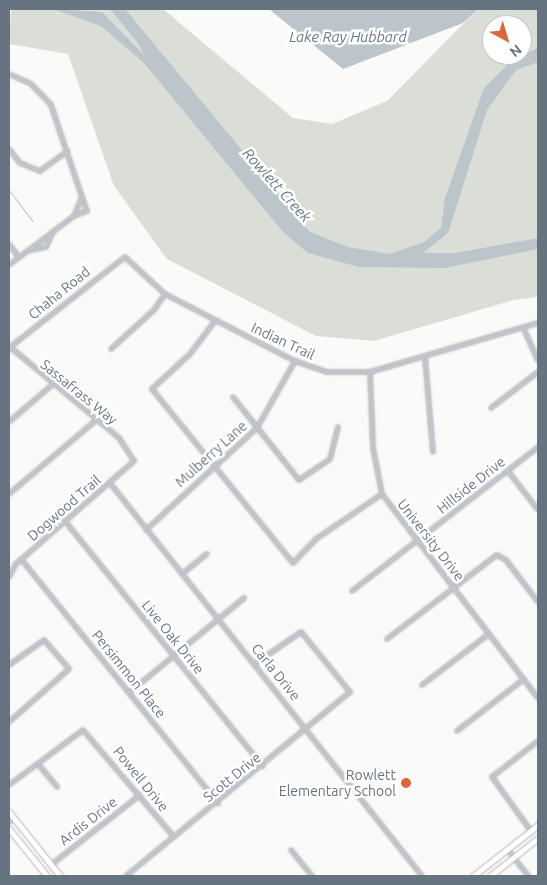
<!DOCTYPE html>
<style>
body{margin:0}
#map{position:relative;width:547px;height:885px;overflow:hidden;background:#fafaf8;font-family:Ubuntu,sans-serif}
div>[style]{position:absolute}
.green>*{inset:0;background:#daded7}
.water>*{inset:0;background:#bbc5ca}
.stream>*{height:1px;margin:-0.5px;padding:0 0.5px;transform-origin:0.5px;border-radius:0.5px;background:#bbc5ca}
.river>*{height:8px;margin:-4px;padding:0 4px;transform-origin:4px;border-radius:4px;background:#bbc5ca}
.roads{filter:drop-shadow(0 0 1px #b5b9be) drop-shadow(0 0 1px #b5b9be)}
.minor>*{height:4px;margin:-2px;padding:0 2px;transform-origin:2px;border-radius:2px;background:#c1c5c9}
.major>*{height:5px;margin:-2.5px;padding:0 2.5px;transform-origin:2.5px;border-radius:2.5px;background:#fff}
.dots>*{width:14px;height:14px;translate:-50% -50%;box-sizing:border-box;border:2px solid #fff;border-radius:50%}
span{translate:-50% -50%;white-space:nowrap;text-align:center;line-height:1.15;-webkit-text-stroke:5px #fff;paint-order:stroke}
.street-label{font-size:14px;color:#667481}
.poi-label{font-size:14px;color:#667481}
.right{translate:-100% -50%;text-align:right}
.water-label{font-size:15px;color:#677982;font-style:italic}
.frame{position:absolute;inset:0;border:10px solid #667481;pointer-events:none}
.north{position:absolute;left:482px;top:15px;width:50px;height:50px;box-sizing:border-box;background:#fff;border:1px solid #c2c7cd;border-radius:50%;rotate:141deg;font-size:14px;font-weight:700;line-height:20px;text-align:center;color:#667481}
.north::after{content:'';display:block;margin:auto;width:18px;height:22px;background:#d96739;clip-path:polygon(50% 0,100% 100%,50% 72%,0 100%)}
</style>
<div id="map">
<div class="green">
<div style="clip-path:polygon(evenodd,11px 9px,163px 9px,293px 118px,332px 124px,387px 101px,478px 9px,538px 9px,538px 297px,513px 300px,374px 341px,316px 336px,167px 259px,114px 186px,68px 54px,9px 44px,11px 9px,492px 25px,522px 25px,522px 55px,492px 55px,492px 25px)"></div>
</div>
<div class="water">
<div style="clip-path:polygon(53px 9px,102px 12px,150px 61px,148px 49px,139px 44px,110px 9px,125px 9px,310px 232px,348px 247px,390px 254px,424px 242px,441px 228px,445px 198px,484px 88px,511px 61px,538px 48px,538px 62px,516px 70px,487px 110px,448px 233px,423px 253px,456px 253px,538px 238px,538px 249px,445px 268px,359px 267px,308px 253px,283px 232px,144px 63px,101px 26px)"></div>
<div style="clip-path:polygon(269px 9px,478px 9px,463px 23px,343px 69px)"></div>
</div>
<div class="stream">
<div style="left:9px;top:190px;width:39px;rotate:53deg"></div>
</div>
<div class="river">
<div style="left:140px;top:38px;width:31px;rotate:63deg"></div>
</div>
<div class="roads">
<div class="minor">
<div style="left:9px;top:74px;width:24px;rotate:24deg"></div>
<div style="left:31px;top:84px;width:29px;rotate:46deg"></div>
<div style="left:51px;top:105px;width:97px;rotate:71.4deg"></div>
<div style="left:82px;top:197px;width:21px;rotate:113deg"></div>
<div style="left:74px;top:216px;width:81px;rotate:143deg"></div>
<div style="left:9px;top:149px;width:18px;rotate:52deg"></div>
<div style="left:20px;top:163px;width:22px;rotate:22deg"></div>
<div style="left:40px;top:171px;width:34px;rotate:-36deg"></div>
<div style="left:74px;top:216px;width:14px;rotate:-21deg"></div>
<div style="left:87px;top:211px;width:15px;rotate:-110deg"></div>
<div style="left:9px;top:244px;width:17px;rotate:54deg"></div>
<div style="left:27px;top:251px;width:19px;rotate:-12deg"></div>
<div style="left:46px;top:247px;width:17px;rotate:-65deg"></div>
<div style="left:215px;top:321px;width:41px;rotate:127.1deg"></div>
<div style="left:190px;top:354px;width:52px;rotate:137.4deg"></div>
<div style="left:152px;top:389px;width:224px;rotate:51deg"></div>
<div style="left:293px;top:563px;width:33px;rotate:-46deg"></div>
<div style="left:316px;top:539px;width:80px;rotate:-34.3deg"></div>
<div style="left:523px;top:327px;width:36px;rotate:66deg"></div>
<div style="left:9px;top:348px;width:147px;rotate:-38.1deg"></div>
<div style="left:125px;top:257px;width:54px;rotate:42.8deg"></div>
<div style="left:165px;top:294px;width:146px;rotate:27.3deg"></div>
<div style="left:295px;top:361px;width:34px;rotate:19deg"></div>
<div style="left:327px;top:372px;width:43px"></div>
<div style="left:370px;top:372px;width:175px;rotate:-16.3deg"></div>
<div style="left:111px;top:349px;width:58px;rotate:-42.2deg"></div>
<div style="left:154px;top:310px;width:19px;rotate:-55deg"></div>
<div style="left:425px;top:357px;width:95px;rotate:85.2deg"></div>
<div style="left:370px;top:372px;width:76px;rotate:87.7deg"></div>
<div style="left:373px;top:448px;width:47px;rotate:78.9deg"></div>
<div style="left:382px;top:494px;width:257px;rotate:52.6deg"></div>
<div style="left:233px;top:397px;width:106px;rotate:51.5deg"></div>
<div style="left:299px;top:480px;width:37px;rotate:-34deg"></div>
<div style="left:330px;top:459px;width:33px;rotate:-76deg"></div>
<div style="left:491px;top:408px;width:59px;rotate:-37.5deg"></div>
<div style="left:9px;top:422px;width:57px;rotate:-40.7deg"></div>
<div style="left:508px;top:471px;width:49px;rotate:52.4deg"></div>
<div style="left:110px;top:483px;width:502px;rotate:51.55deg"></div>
<div style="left:9px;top:494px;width:111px;rotate:-40.3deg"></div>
<div style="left:65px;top:521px;width:315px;rotate:51.1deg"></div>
<div style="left:146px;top:530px;width:151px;rotate:-42.6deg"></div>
<div style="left:257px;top:428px;width:77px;rotate:-60.4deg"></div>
<div style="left:21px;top:559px;width:314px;rotate:51.1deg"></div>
<div style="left:182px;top:574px;width:32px;rotate:-39deg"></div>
<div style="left:9px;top:577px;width:15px;rotate:-62deg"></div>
<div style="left:16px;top:564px;width:157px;rotate:-41.1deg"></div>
<div style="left:134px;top:461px;width:27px;rotate:-123deg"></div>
<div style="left:119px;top:438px;width:142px;rotate:-140.1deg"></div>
<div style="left:352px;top:591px;width:235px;rotate:-37.7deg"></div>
<div style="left:387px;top:639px;width:138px;rotate:-37.4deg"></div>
<div style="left:497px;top:555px;width:10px;rotate:29deg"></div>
<div style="left:506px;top:560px;width:53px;rotate:52.7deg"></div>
<div style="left:9px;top:665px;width:43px;rotate:-35.5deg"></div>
<div style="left:44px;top:640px;width:38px;rotate:49deg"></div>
<div style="left:69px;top:669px;width:80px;rotate:138.5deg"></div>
<div style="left:422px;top:685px;width:84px;rotate:-37.3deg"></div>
<div style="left:130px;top:692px;width:148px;rotate:-39.5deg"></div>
<div style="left:457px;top:731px;width:85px;rotate:-37.8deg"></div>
<div style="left:38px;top:764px;width:30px;rotate:50deg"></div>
<div style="left:9px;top:785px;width:92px;rotate:-36.6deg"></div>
<div style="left:83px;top:730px;width:140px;rotate:49.6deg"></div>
<div style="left:9px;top:822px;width:6px;rotate:-39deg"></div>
<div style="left:531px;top:831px;width:67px;rotate:-125.8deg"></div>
<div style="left:492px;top:777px;width:58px;rotate:-38deg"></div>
<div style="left:291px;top:850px;width:33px;rotate:51deg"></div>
<div style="left:508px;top:850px;width:33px;rotate:52deg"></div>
<div style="left:51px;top:865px;width:113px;rotate:-38.2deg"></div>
<div style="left:126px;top:876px;width:290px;rotate:-39.4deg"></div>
<div style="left:350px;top:692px;width:77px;rotate:-129.2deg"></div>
<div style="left:301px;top:632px;width:55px;rotate:145.4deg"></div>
</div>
<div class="major">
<div style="left:9px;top:812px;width:82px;rotate:51.4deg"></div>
<div style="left:9px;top:829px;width:60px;rotate:51deg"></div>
<div style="left:473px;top:876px;width:83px;rotate:-38.1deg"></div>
<div style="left:490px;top:876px;width:61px;rotate:-38.4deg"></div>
</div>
</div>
<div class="dots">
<div style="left:406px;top:783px;background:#d96739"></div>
</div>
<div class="street-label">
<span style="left:59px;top:293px;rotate:-39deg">Chaha Road</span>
<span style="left:283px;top:341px;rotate:25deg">Indian Trail</span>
<span style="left:79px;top:392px;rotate:39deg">Sassafrass Way</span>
<span style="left:211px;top:454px;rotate:-42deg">Mulberry Lane</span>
<span style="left:471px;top:485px;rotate:-38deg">Hillside Drive</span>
<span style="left:64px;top:508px;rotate:-41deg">Dogwood Trail</span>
<span style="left:431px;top:540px;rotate:52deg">University Drive</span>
<span style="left:173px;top:637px;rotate:51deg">Live Oak Drive</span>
<span style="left:276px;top:672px;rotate:51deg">Carla Drive</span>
<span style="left:129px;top:674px;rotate:51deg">Persimmon Place</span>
<span style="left:232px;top:777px;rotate:-39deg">Scott Drive</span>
<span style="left:141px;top:779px;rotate:51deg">Powell Drive</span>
<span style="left:88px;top:821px;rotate:-38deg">Ardis Drive</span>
</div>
<div class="poi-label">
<span class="right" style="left:396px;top:783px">Rowlett<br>Elementary School</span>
</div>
<div class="water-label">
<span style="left:348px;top:37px">Lake Ray Hubbard</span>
<span style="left:277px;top:185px;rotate:48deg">Rowlett Creek</span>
</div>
<div class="frame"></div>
<div class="north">N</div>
</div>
